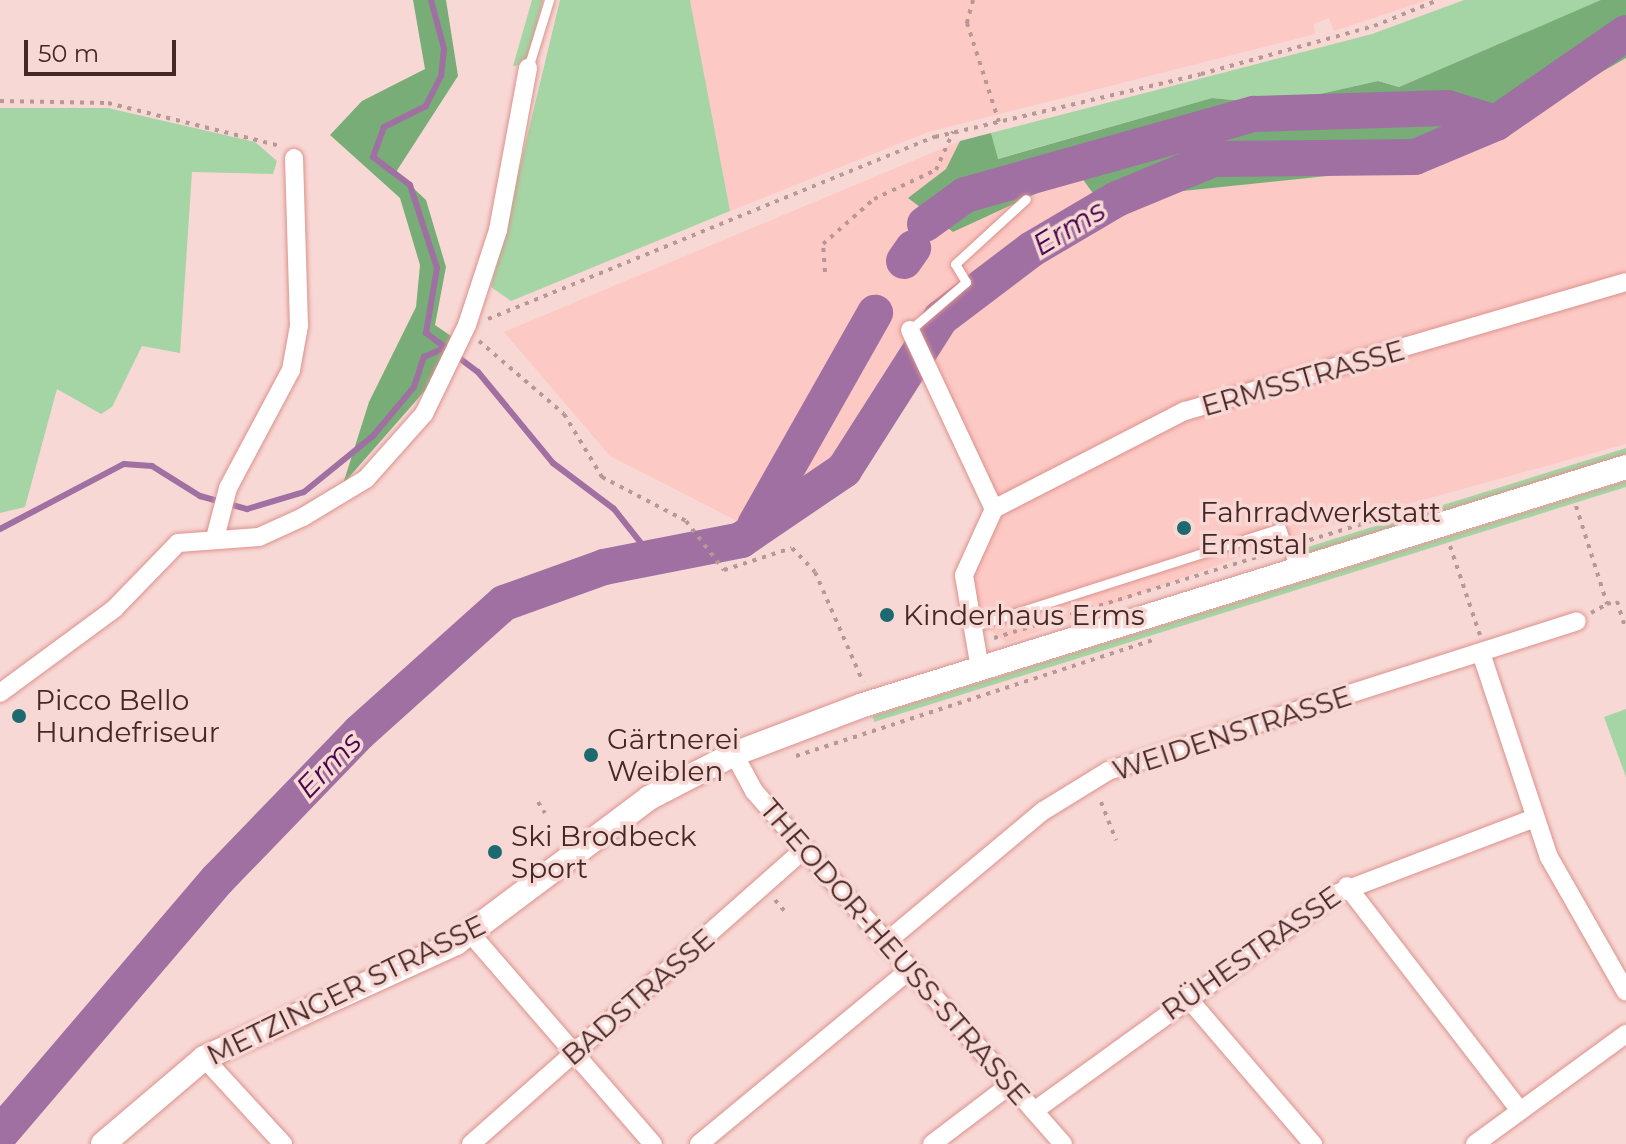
<!DOCTYPE html>
<meta charset="utf-8">
<style>
body{margin:0}
#map{position:relative;width:1626px;height:1144px;overflow:hidden;background:#f8d8d5;font-family:Montserrat,sans-serif}
div>[style]{position:absolute}
.built>*{inset:0;background:#fdc9c4}
.green>*{inset:0;background:#a5d5a5}
.forest>*{inset:0;background:#78ad78}
.stream>*{height:6px;margin:-3px;padding:0 3px;transform-origin:3px;border-radius:3px;background:#a070a3}
.river>*{height:36px;margin:-18px;padding:0 18px;transform-origin:18px;border-radius:18px;background:#a070a3}
.path>*{height:4px;margin-top:-2px;transform-origin:0;background:repeating-linear-gradient(90deg,#b79895 0 4px,transparent 0 10px)}
.roads{filter:drop-shadow(0 0 2px #dc928c) drop-shadow(0 0 2px #dc928c)}
.lane>*{height:9px;margin:-4.5px;padding:0 4.5px;transform-origin:4.5px;border-radius:4.5px;background:#fff}
.street>*{height:18px;margin:-9px;padding:0 9px;transform-origin:9px;border-radius:9px;background:#fff}
.secondary>*{height:24px;margin:-12px;padding:0 12px;transform-origin:12px;border-radius:12px;background:#fff}
.dots>*{width:22px;height:22px;translate:-50% -50%;box-sizing:border-box;border:4px solid #f8d8d5;border-radius:50%}
span{translate:-50% -50%;white-space:nowrap;text-align:center;line-height:1.15;-webkit-text-stroke:7px #f8d8d5;paint-order:stroke}
.street-label{font-size:28px;color:#452725}
.poi-label{font-size:28px;color:#452725}
.left{translate:0 -50%;text-align:left}
.water-label{font-size:30px;color:#46064b;font-style:italic}
.scale{position:absolute;left:24px;top:40px;width:152px;height:36px;box-sizing:border-box;border:4px solid #452725;border-top:0;padding-left:10px;font-size:24px;line-height:28px;white-space:nowrap;color:#452725;-webkit-text-stroke:6px #f8d8d5;paint-order:stroke}
</style>
<div id="map">
<div class="built">
<div style="clip-path:polygon(690px 0,1428px 0,1334px 31px,1329px 18px,1314px 24px,1315px 34px,928px 132px,730px 211px)"></div>
<div style="clip-path:polygon(1626px 58px,1626px 444px,1310px 531px,1007px 643px,988px 629px,969px 578px,996px 525px,909px 355px,855px 447px,739px 522px,610px 456px,504px 332px,960px 141px,947px 169px,908px 198px,953px 232px,1080px 174px,1108px 214px,1164px 193px,1442px 164px)"></div>
</div>
<div class="green">
<div style="clip-path:polygon(532px 0,543px 0,526px 64px,513px 66px)"></div>
<div style="clip-path:polygon(560px 0,690px 0,730px 211px,511px 301px,491px 287px)"></div>
<div style="clip-path:polygon(1464px 0,1602px 0,1399px 87px,1378px 81px,1275px 104px,1212px 98px,997px 159px,991px 133px,1372px 34px)"></div>
<div style="clip-path:polygon(0 108px,108px 108px,255px 142px,277px 161px,273px 174px,192px 172px,180px 353px,142px 346px,112px 407px,101px 414px,57px 389px,25px 507px,0 513px)"></div>
<div style="clip-path:polygon(1626px 448px,1626px 454px,1308px 553px,1308px 547px)"></div>
<div style="clip-path:polygon(1626px 481px,1626px 487px,874px 722px,873px 716px)"></div>
<div style="clip-path:polygon(1626px 709px,1626px 777px,1604px 717px)"></div>
</div>
<div class="forest">
<div style="clip-path:polygon(413px 0,446px 0,458px 76px,396px 172px,426px 200px,446px 267px,435px 325px,451px 336px,429px 386px,343px 484px,369px 402px,416px 307px,420px 265px,400px 198px,330px 135px,362px 101px,425px 69px)"></div>
<div style="clip-path:polygon(1601px 0,1626px 0,1626px 58px,1442px 164px,1164px 193px,1108px 214px,1079px 174px,953px 232px,908px 198px,946px 169px,960px 141px,991px 133px,998px 159px,1212px 98px,1275px 104px,1378px 81px,1399px 87px)"></div>
</div>
<div class="stream">
<div style="left:431px;top:0;width:51px;rotate:75.1deg"></div>
<div style="left:444px;top:49px;width:27px;rotate:96deg"></div>
<div style="left:441px;top:76px;width:34px;rotate:117deg"></div>
<div style="left:426px;top:106px;width:47px;rotate:153.4deg"></div>
<div style="left:384px;top:127px;width:32px;rotate:110deg"></div>
<div style="left:373px;top:157px;width:46px;rotate:37.1deg"></div>
<div style="left:410px;top:185px;width:87px;rotate:72deg"></div>
<div style="left:437px;top:268px;width:66px;rotate:99.6deg"></div>
<div style="left:426px;top:333px;width:65px;rotate:36.9deg"></div>
<div style="left:478px;top:372px;width:118px;rotate:50.5deg"></div>
<div style="left:553px;top:463px;width:76px;rotate:37deg"></div>
<div style="left:614px;top:509px;width:61px;rotate:51.6deg"></div>
<div style="left:0;top:529px;width:140px;rotate:-27.7deg"></div>
<div style="left:124px;top:464px;width:28px;rotate:4deg"></div>
<div style="left:152px;top:466px;width:57px;rotate:32deg"></div>
<div style="left:200px;top:496px;width:49px;rotate:15.5deg"></div>
<div style="left:247px;top:509px;width:59px;rotate:-16.6deg"></div>
<div style="left:304px;top:492px;width:89px;rotate:-39.1deg"></div>
<div style="left:373px;top:436px;width:64px;rotate:-50.1deg"></div>
<div style="left:414px;top:387px;width:32px;rotate:-72deg"></div>
<div style="left:424px;top:357px;width:17px;rotate:-24deg"></div>
</div>
<div class="river">
<div style="left:925px;top:224px;width:49px;rotate:-35.9deg"></div>
<div style="left:965px;top:195px;width:300px;rotate:-15.7deg"></div>
<div style="left:1254px;top:114px;width:193px;rotate:-1.8deg"></div>
<div style="left:1447px;top:108px;width:51px;rotate:17deg"></div>
<div style="left:904px;top:261px;width:16px;rotate:-55deg"></div>
<div style="left:755px;top:525px;width:244px;rotate:-60.5deg"></div>
<div style="left:0;top:1134px;width:335px;rotate:-49.5deg"></div>
<div style="left:218px;top:879px;width:204px;rotate:-46deg"></div>
<div style="left:360px;top:732px;width:193px;rotate:-41.9deg"></div>
<div style="left:504px;top:603px;width:106px;rotate:-19.8deg"></div>
<div style="left:604px;top:567px;width:140px;rotate:-11.1deg"></div>
<div style="left:741px;top:540px;width:125px;rotate:-34.2deg"></div>
<div style="left:844px;top:470px;width:180px;rotate:-57.5deg"></div>
<div style="left:941px;top:318px;width:114px;rotate:-37.2deg"></div>
<div style="left:1032px;top:249px;width:99px;rotate:-30.5deg"></div>
<div style="left:1117px;top:199px;width:104px;rotate:-22.6deg"></div>
<div style="left:1213px;top:159px;width:202px;rotate:-0.6deg"></div>
<div style="left:1415px;top:157px;width:88px;rotate:-22.8deg"></div>
<div style="left:1496px;top:123px;width:158px;rotate:-34.7deg"></div>
</div>
<div class="path">
<div style="left:973px;top:0;width:24px;rotate:105deg"></div>
<div style="left:967px;top:23px;width:104px;rotate:72.1deg"></div>
<div style="left:0;top:101px;width:108px;rotate:1.1deg"></div>
<div style="left:108px;top:103px;width:177px;rotate:14deg"></div>
<div style="left:825px;top:272px;width:28px;rotate:-94deg"></div>
<div style="left:823px;top:244px;width:68px;rotate:-41.4deg"></div>
<div style="left:874px;top:199px;width:68px;rotate:-25.1deg"></div>
<div style="left:936px;top:170px;width:42px;rotate:-65.9deg"></div>
<div style="left:488px;top:319px;width:483px;rotate:-22.2deg"></div>
<div style="left:935px;top:137px;width:273px;rotate:-13.3deg"></div>
<div style="left:1201px;top:74px;width:180px;rotate:-15.5deg"></div>
<div style="left:1374px;top:26px;width:69px;rotate:-22.1deg"></div>
<div style="left:479px;top:341px;width:112px;rotate:40.7deg"></div>
<div style="left:564px;top:414px;width:74px;rotate:58.9deg"></div>
<div style="left:602px;top:477px;width:95px;rotate:27.6deg"></div>
<div style="left:686px;top:521px;width:62px;rotate:52.2deg"></div>
<div style="left:724px;top:570px;width:71px;rotate:-17.9deg"></div>
<div style="left:792px;top:548px;width:33px;rotate:46deg"></div>
<div style="left:815px;top:572px;width:120px;rotate:66.4deg"></div>
<div style="left:1576px;top:506px;width:103px;rotate:72.4deg"></div>
<div style="left:1607px;top:604px;width:10px;rotate:-17deg"></div>
<div style="left:1617px;top:601px;width:30px;rotate:73deg"></div>
<div style="left:1300px;top:543px;width:102px;rotate:-17deg"></div>
<div style="left:1450px;top:546px;width:94px;rotate:71.4deg"></div>
<div style="left:1591px;top:613px;width:18px;rotate:-29deg"></div>
<div style="left:994px;top:638px;width:295px;rotate:-17.1deg"></div>
<div style="left:796px;top:756px;width:379px;rotate:-18deg"></div>
<div style="left:538px;top:802px;width:13px;rotate:58deg"></div>
<div style="left:1101px;top:802px;width:41px;rotate:68.5deg"></div>
<div style="left:775px;top:900px;width:20px;rotate:49deg"></div>
</div>
<div class="roads">
<div class="lane">
<div style="left:528px;top:68px;width:71px;rotate:-72.8deg"></div>
<div style="left:910px;top:330px;width:74px;rotate:-40.6deg"></div>
<div style="left:966px;top:282px;width:21px;rotate:-121deg"></div>
<div style="left:955px;top:264px;width:96px;rotate:-42.5deg"></div>
<div style="left:972px;top:627px;width:324px;rotate:-17.8deg"></div>
<div style="left:1281px;top:528px;width:43px;rotate:71.1deg"></div>
</div>
<div class="street">
<div style="left:910px;top:330px;width:198px;rotate:64.9deg"></div>
<div style="left:215px;top:538px;width:52px;rotate:-75.4deg"></div>
<div style="left:228px;top:488px;width:134px;rotate:-61.9deg"></div>
<div style="left:291px;top:370px;width:45px;rotate:-79.7deg"></div>
<div style="left:299px;top:326px;width:168px;rotate:-91.7deg"></div>
<div style="left:1481px;top:653px;width:215px;rotate:71.6deg"></div>
<div style="left:1549px;top:857px;width:155px;rotate:60.3deg"></div>
<div style="left:980px;top:669px;width:95px;rotate:-99.7deg"></div>
<div style="left:964px;top:575px;width:72px;rotate:-65.6deg"></div>
<div style="left:994px;top:509px;width:215px;rotate:-27.2deg"></div>
<div style="left:1185px;top:411px;width:459px;rotate:-16.3deg"></div>
<div style="left:0;top:693px;width:142px;rotate:-36.4deg"></div>
<div style="left:114px;top:609px;width:92px;rotate:-45.9deg"></div>
<div style="left:178px;top:543px;width:81px;rotate:-4.2deg"></div>
<div style="left:259px;top:537px;width:48px;rotate:-24.4deg"></div>
<div style="left:303px;top:517px;width:74px;rotate:-31.1deg"></div>
<div style="left:366px;top:479px;width:87px;rotate:-48.3deg"></div>
<div style="left:424px;top:414px;width:99px;rotate:-64.2deg"></div>
<div style="left:467px;top:325px;width:100px;rotate:-71.9deg"></div>
<div style="left:498px;top:230px;width:165px;rotate:-79.5deg"></div>
<div style="left:734px;top:754px;width:42px;rotate:61.6deg"></div>
<div style="left:754px;top:791px;width:469px;rotate:48.8deg"></div>
<div style="left:1347px;top:886px;width:280px;rotate:52.4deg"></div>
<div style="left:471px;top:934px;width:278px;rotate:49.1deg"></div>
<div style="left:885px;top:943px;width:206px;rotate:-39.9deg"></div>
<div style="left:1043px;top:811px;width:76px;rotate:-31.6deg"></div>
<div style="left:1108px;top:771px;width:492px;rotate:-17.7deg"></div>
<div style="left:1187px;top:997px;width:194px;rotate:49.4deg"></div>
<div style="left:204px;top:1058px;width:117px;rotate:47.4deg"></div>
<div style="left:1034px;top:1111px;width:369px;rotate:-35.8deg"></div>
<div style="left:1333px;top:895px;width:216px;rotate:-20.9deg"></div>
<div style="left:471px;top:1144px;width:446px;rotate:-41.5deg"></div>
<div style="left:699px;top:1144px;width:273px;rotate:-39.6deg"></div>
<div style="left:932px;top:1144px;width:94px;rotate:-37.2deg"></div>
<div style="left:1475px;top:1144px;width:187px;rotate:-36.1deg"></div>
</div>
<div class="secondary">
<div style="left:103px;top:1144px;width:133px;rotate:-40.4deg"></div>
<div style="left:204px;top:1058px;width:277px;rotate:-24.5deg"></div>
<div style="left:456px;top:943px;width:241px;rotate:-36.9deg"></div>
<div style="left:649px;top:798px;width:96px;rotate:-27.4deg"></div>
<div style="left:734px;top:754px;width:138px;rotate:-20.8deg"></div>
<div style="left:863px;top:705px;width:799px;rotate:-17.32deg"></div>
</div>
</div>
<div class="dots">
<div style="left:1184px;top:528px;background:#1d6970"></div>
<div style="left:887px;top:615px;background:#1d6970"></div>
<div style="left:19px;top:716px;background:#1d6970"></div>
<div style="left:591px;top:755px;background:#1d6970"></div>
<div style="left:495px;top:852px;background:#1d6970"></div>
</div>
<div class="street-label">
<span style="left:1303px;top:378px;rotate:-16deg">ERMSSTRASSE</span>
<span style="left:1232px;top:733px;rotate:-18deg">WEIDENSTRASSE</span>
<span style="left:895px;top:952px;rotate:49deg">THEODOR-HEUSS-STRASSE</span>
<span style="left:1251px;top:953px;rotate:-35deg">RÜHESTRASSE</span>
<span style="left:346px;top:990px;rotate:-26deg">METZINGER STRASSE</span>
<span style="left:638px;top:997px;rotate:-41deg">BADSTRASSE</span>
</div>
<div class="poi-label">
<span class="left" style="left:1200px;top:528px">Fahrradwerkstatt<br>Ermstal</span>
<span class="left" style="left:903px;top:615px">Kinderhaus Erms</span>
<span class="left" style="left:35px;top:716px">Picco Bello<br>Hundefriseur</span>
<span class="left" style="left:607px;top:755px">Gärtnerei<br>Weiblen</span>
<span class="left" style="left:511px;top:852px">Ski Brodbeck<br>Sport</span>
</div>
<div class="water-label">
<span style="left:1069px;top:228px;rotate:-31deg">Erms</span>
<span style="left:329px;top:765px;rotate:-46deg">Erms</span>
</div>
<div class="scale">50 m</div>
</div>
